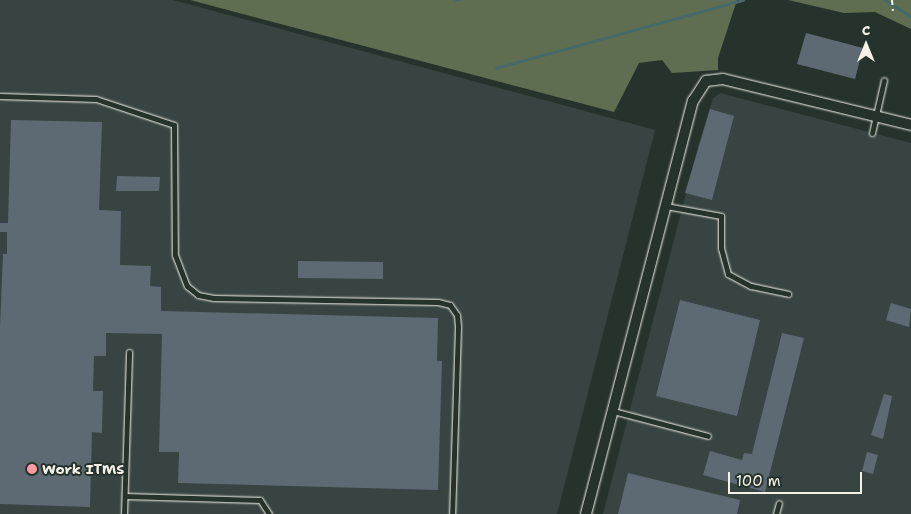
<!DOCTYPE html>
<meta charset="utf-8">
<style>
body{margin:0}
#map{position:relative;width:911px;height:514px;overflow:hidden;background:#26332d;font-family:"Shantell Sans",sans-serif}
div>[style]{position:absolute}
.built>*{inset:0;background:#374442}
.green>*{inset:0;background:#5f6e50}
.stream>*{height:2.5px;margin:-1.25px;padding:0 1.25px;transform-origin:1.25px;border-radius:1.25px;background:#466a69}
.building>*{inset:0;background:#5e6a73}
.path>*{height:2px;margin-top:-1px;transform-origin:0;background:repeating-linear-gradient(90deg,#f4f1e8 0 5px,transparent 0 9px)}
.roads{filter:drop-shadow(0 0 1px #f4f1e8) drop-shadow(0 0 1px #f4f1e8)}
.service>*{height:5px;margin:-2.5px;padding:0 2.5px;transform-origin:2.5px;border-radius:2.5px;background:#26332d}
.minor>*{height:10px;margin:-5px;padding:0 5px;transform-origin:5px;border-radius:5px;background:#26332d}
.dots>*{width:14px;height:14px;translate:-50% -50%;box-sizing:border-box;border:2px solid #26332d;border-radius:50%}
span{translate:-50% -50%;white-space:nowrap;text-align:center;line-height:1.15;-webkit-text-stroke:4px #26332d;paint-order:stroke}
.poi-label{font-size:14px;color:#f4f1e8;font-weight:700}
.left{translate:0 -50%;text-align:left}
.north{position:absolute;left:841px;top:20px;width:50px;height:50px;-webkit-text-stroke:4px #26332d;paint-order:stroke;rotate:0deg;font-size:14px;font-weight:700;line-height:20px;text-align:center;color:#f4f1e8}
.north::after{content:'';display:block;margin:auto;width:18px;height:22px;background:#f4f1e8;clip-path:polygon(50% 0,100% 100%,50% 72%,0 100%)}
.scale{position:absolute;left:728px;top:472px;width:134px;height:22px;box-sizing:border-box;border:2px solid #f4f1e8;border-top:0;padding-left:6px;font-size:15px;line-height:18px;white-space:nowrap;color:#f4f1e8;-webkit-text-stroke:4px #26332d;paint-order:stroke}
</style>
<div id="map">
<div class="built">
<div style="clip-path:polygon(0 0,173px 0,655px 130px,557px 514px,0 514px)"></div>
<div style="clip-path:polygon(720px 93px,911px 143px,911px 514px,603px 514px,699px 143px,713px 98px)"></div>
</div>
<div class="green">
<div style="clip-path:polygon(190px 0,737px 0,718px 58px,718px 70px,672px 73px,662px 60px,639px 63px,614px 112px)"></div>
<div style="clip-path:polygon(788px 0,911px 0,911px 29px,875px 12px,844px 13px)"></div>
</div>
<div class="stream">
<div style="left:455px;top:0;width:5px"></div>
<div style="left:885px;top:0;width:31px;rotate:32deg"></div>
<div style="left:496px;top:68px;width:256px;rotate:-15.4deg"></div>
</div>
<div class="building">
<div style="clip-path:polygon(806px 33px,863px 48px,855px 79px,797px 64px)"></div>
<div style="clip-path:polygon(710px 109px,734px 116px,712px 200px,685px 193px)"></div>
<div style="clip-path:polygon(11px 120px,102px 122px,99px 210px,121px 211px,120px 265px,151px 266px,150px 286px,161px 287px,161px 311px,438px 318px,437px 361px,442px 361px,438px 490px,178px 483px,179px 452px,159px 452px,162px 334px,106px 333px,106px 356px,94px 356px,93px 391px,103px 391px,102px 433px,92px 432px,90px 507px,0 504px,0 326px,3px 254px,7px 254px,7px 232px,0 232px,0 223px,8px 223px)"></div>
<div style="clip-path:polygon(117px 176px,160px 177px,159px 191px,116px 191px)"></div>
<div style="clip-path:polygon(298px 261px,383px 262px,383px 279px,298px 278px)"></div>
<div style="clip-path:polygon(680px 300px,760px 320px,737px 416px,656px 396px)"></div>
<div style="clip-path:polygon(891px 303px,911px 309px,909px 327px,886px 320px)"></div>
<div style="clip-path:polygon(782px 333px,804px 338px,765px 492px,703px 475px,710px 451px,742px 460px,744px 453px,752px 454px)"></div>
<div style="clip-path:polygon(884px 394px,892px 396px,883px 439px,871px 435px)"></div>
<div style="clip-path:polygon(867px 452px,878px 455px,873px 474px,862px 471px)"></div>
<div style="clip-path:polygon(628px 473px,740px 500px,737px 514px,618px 514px)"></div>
</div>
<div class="path">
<div style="left:892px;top:0;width:11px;rotate:85deg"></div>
</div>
<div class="roads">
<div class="service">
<div style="left:0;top:96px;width:96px;rotate:1.8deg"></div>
<div style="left:96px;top:99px;width:82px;rotate:18.4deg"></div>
<div style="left:174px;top:125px;width:130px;rotate:89.6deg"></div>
<div style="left:175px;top:255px;width:33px;rotate:69deg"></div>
<div style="left:187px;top:286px;width:14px;rotate:39deg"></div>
<div style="left:198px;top:295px;width:16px;rotate:11deg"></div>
<div style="left:214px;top:298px;width:224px;rotate:1deg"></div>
<div style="left:438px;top:302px;width:12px;rotate:14deg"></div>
<div style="left:450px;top:305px;width:12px;rotate:55deg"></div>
<div style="left:457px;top:315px;width:12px;rotate:85deg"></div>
<div style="left:458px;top:327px;width:187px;rotate:91.8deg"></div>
<div style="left:872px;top:133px;width:54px;rotate:-77.2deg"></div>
<div style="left:666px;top:206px;width:56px;rotate:10.3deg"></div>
<div style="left:721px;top:216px;width:32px;rotate:90deg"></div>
<div style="left:721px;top:248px;width:27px;rotate:75deg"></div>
<div style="left:728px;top:274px;width:26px;rotate:28deg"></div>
<div style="left:751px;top:286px;width:38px;rotate:12deg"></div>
<div style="left:613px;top:411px;width:98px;rotate:14.7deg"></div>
<div style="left:125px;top:496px;width:135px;rotate:1.7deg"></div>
<div style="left:260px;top:500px;width:17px;rotate:57deg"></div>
<div style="left:124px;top:514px;width:162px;rotate:-88.2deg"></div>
<div style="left:776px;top:514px;width:11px;rotate:-75deg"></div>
</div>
<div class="minor">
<div style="left:586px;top:514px;width:427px;rotate:-75.5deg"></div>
<div style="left:693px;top:101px;width:24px;rotate:-57deg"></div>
<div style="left:706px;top:81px;width:17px;rotate:-7deg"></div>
<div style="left:723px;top:79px;width:194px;rotate:13.7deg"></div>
</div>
</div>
<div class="dots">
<div style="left:32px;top:469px;background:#ff9aa2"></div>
</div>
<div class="poi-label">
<span class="left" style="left:42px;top:469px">Work ITMS</span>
</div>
<div class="north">С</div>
<div class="scale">100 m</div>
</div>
